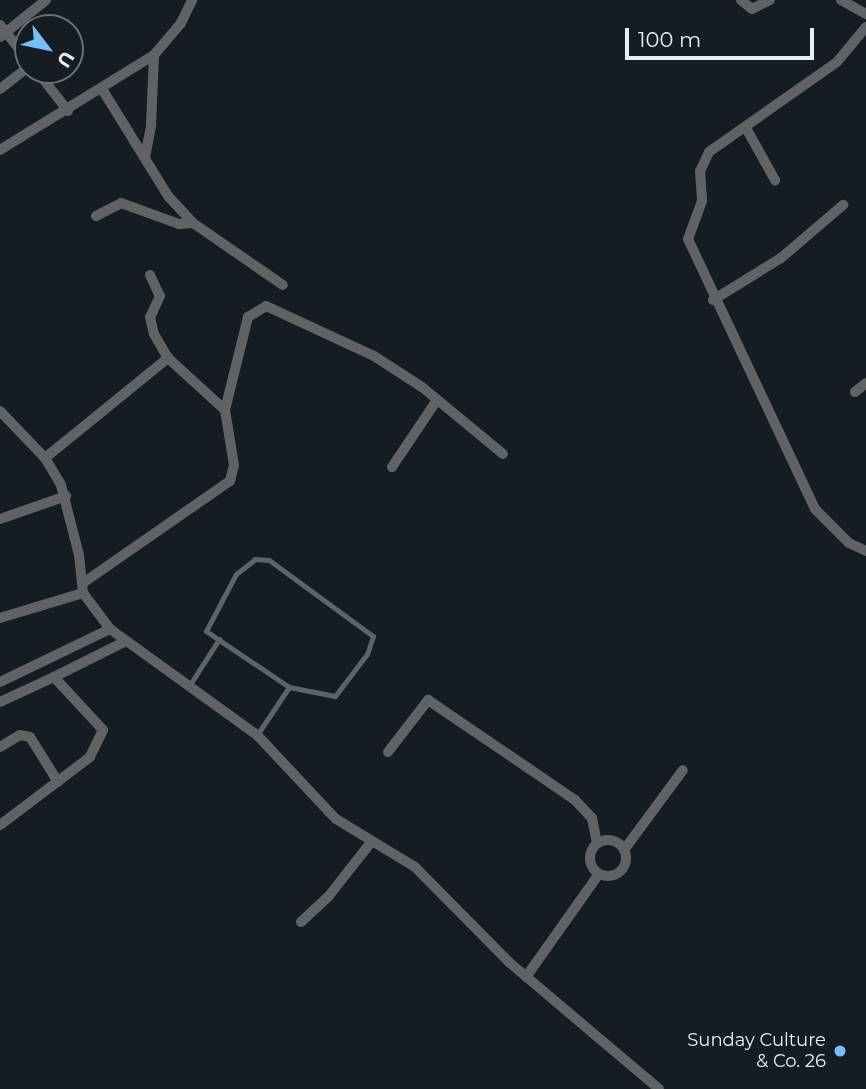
<!DOCTYPE html>
<style>
body{margin:0}
#map{position:relative;width:866px;height:1089px;overflow:hidden;background:#161d22;font-family:Montserrat,sans-serif}
div>[style]{position:absolute}
.lane>*{height:5px;margin:-2.5px;padding:0 2.5px;transform-origin:2.5px;border-radius:2.5px;background:#5f6366}
.street>*{height:10px;margin:-5px;padding:0 5px;transform-origin:5px;border-radius:5px;background:#5f6366}
.street>.ring{margin:-5px;padding:0;box-sizing:content-box;background:none;border:10px solid #5f6366;border-radius:50%}
.dots>*{width:19px;height:19px;translate:-50% -50%;box-sizing:border-box;border:4px solid #161d22;border-radius:50%}
span{translate:-50% -50%;white-space:nowrap;text-align:center;line-height:1.15;-webkit-text-stroke:7px #161d22;paint-order:stroke}
.poi-label{font-size:18px;color:#e8edf1}
.right{translate:-100% -50%;text-align:right}
.north{position:absolute;left:14px;top:14px;width:70px;height:70px;box-sizing:border-box;background:#161d22;border:2px solid #6a7075;border-radius:50%;rotate:122deg;font-size:19px;font-weight:700;line-height:28px;text-align:center;color:#e8edf1}
.north::after{content:'';display:block;margin:auto;width:24px;height:32px;background:#76c0f7;clip-path:polygon(50% 0,100% 100%,50% 72%,0 100%)}
.scale{position:absolute;left:625px;top:28px;width:189px;height:32px;box-sizing:border-box;border:4px solid #e8edf1;border-top:0;padding-left:9px;font-size:21px;line-height:24px;white-space:nowrap;color:#e8edf1;-webkit-text-stroke:5px #161d22;paint-order:stroke}
</style>
<div id="map">
<div class="lane">
<div style="left:189px;top:686px;width:56px;rotate:-57.4deg"></div>
<div style="left:257px;top:735px;width:58px;rotate:-56.3deg"></div>
<div style="left:289px;top:687px;width:100px;rotate:-146deg"></div>
<div style="left:206px;top:631px;width:64px;rotate:-62.2deg"></div>
<div style="left:236px;top:574px;width:24px;rotate:-38deg"></div>
<div style="left:255px;top:559px;width:14px;rotate:4deg"></div>
<div style="left:269px;top:560px;width:129px;rotate:36.2deg"></div>
<div style="left:373px;top:636px;width:19px;rotate:108deg"></div>
<div style="left:367px;top:654px;width:53px;rotate:127.3deg"></div>
<div style="left:335px;top:696px;width:47px;rotate:-168.9deg"></div>
</div>
<div class="street">
<div style="left:741px;top:0;width:14px;rotate:39deg"></div>
<div style="left:752px;top:9px;width:20px;rotate:-27deg"></div>
<div style="left:841px;top:0;width:29px;rotate:29deg"></div>
<div style="left:0;top:25px;width:45px;rotate:51.3deg"></div>
<div style="left:866px;top:27px;width:45px;rotate:129.6deg"></div>
<div style="left:837px;top:62px;width:156px;rotate:144.9deg"></div>
<div style="left:709px;top:152px;width:21px;rotate:115deg"></div>
<div style="left:700px;top:171px;width:30px;rotate:86deg"></div>
<div style="left:702px;top:201px;width:40px;rotate:110.2deg"></div>
<div style="left:688px;top:239px;width:298px;rotate:64.8deg"></div>
<div style="left:815px;top:509px;width:48px;rotate:45deg"></div>
<div style="left:849px;top:543px;width:19px;rotate:25deg"></div>
<div style="left:0;top:37px;width:59px;rotate:-38.8deg"></div>
<div style="left:36px;top:70px;width:52px;rotate:52deg"></div>
<div style="left:0;top:89px;width:36px;rotate:-38deg"></div>
<div style="left:102px;top:89px;width:126px;rotate:58.3deg"></div>
<div style="left:168px;top:196px;width:37px;rotate:47deg"></div>
<div style="left:193px;top:223px;width:109px;rotate:34.6deg"></div>
<div style="left:746px;top:128px;width:60px;rotate:60.9deg"></div>
<div style="left:0;top:150px;width:181px;rotate:-31.7deg"></div>
<div style="left:154px;top:55px;width:42px;rotate:-49.8deg"></div>
<div style="left:181px;top:23px;width:25px;rotate:-64deg"></div>
<div style="left:145px;top:157px;width:33px;rotate:-79deg"></div>
<div style="left:151px;top:125px;width:70px;rotate:-87.5deg"></div>
<div style="left:96px;top:216px;width:28px;rotate:-27deg"></div>
<div style="left:121px;top:203px;width:62px;rotate:19.9deg"></div>
<div style="left:179px;top:224px;width:14px;rotate:-4deg"></div>
<div style="left:150px;top:275px;width:23px;rotate:65deg"></div>
<div style="left:160px;top:296px;width:23px;rotate:115deg"></div>
<div style="left:150px;top:317px;width:17px;rotate:77deg"></div>
<div style="left:154px;top:334px;width:28px;rotate:60deg"></div>
<div style="left:713px;top:300px;width:80px;rotate:-31.7deg"></div>
<div style="left:781px;top:258px;width:82px;rotate:-40.5deg"></div>
<div style="left:855px;top:392px;width:14px;rotate:-39deg"></div>
<div style="left:0;top:411px;width:65px;rotate:46.2deg"></div>
<div style="left:45px;top:458px;width:31px;rotate:59deg"></div>
<div style="left:61px;top:485px;width:72px;rotate:75.6deg"></div>
<div style="left:79px;top:555px;width:38px;rotate:84deg"></div>
<div style="left:83px;top:593px;width:45px;rotate:53.1deg"></div>
<div style="left:110px;top:629px;width:181px;rotate:35.8deg"></div>
<div style="left:257px;top:735px;width:115px;rotate:46.8deg"></div>
<div style="left:336px;top:819px;width:92px;rotate:31.3deg"></div>
<div style="left:415px;top:867px;width:135px;rotate:45.3deg"></div>
<div style="left:510px;top:963px;width:195px;rotate:40.2deg"></div>
<div style="left:45px;top:458px;width:159px;rotate:-39.1deg"></div>
<div style="left:168px;top:358px;width:77px;rotate:42.4deg"></div>
<div style="left:392px;top:467px;width:81px;rotate:-56.1deg"></div>
<div style="left:0;top:519px;width:70px;rotate:-19.2deg"></div>
<div style="left:83px;top:583px;width:179px;rotate:-34.8deg"></div>
<div style="left:230px;top:481px;width:16px;rotate:-76deg"></div>
<div style="left:234px;top:465px;width:56px;rotate:-99.3deg"></div>
<div style="left:225px;top:410px;width:96px;rotate:-76.1deg"></div>
<div style="left:248px;top:317px;width:21px;rotate:-31deg"></div>
<div style="left:266px;top:306px;width:119px;rotate:24.8deg"></div>
<div style="left:374px;top:356px;width:57px;rotate:32.9deg"></div>
<div style="left:422px;top:387px;width:105px;rotate:39.6deg"></div>
<div style="left:0;top:618px;width:87px;rotate:-16.8deg"></div>
<div style="left:54px;top:677px;width:80px;rotate:-26.6deg"></div>
<div style="left:0;top:682px;width:122px;rotate:-25.7deg"></div>
<div style="left:0;top:702px;width:60px;rotate:-24.8deg"></div>
<div style="left:54px;top:677px;width:72px;rotate:47.2deg"></div>
<div style="left:103px;top:730px;width:30px;rotate:116deg"></div>
<div style="left:90px;top:757px;width:113px;rotate:142.9deg"></div>
<div style="left:0;top:747px;width:23px;rotate:-31deg"></div>
<div style="left:20px;top:735px;width:10px;rotate:11deg"></div>
<div style="left:30px;top:737px;width:53px;rotate:58.1deg"></div>
<div style="left:388px;top:752px;width:66px;rotate:-52.4deg"></div>
<div style="left:428px;top:700px;width:178px;rotate:34.2deg"></div>
<div style="left:575px;top:800px;width:25px;rotate:47deg"></div>
<div style="left:592px;top:818px;width:25px;rotate:79deg"></div>
<div class="ring" style="left:590px;top:840px;width:26px;height:26px"></div>
<div style="left:624px;top:850px;width:99px;rotate:-53.6deg"></div>
<div style="left:301px;top:922px;width:37px;rotate:-43deg"></div>
<div style="left:328px;top:897px;width:71px;rotate:-51.8deg"></div>
<div style="left:526px;top:977px;width:126px;rotate:-54.7deg"></div>
</div>
<div class="dots">
<div style="left:840px;top:1051px;background:#76c0f7"></div>
</div>
<div class="poi-label">
<span class="right" style="left:826px;top:1051px">Sunday Culture<br>&amp; Co. 26</span>
</div>
<div class="north">U</div>
<div class="scale">100 m</div>
</div>
